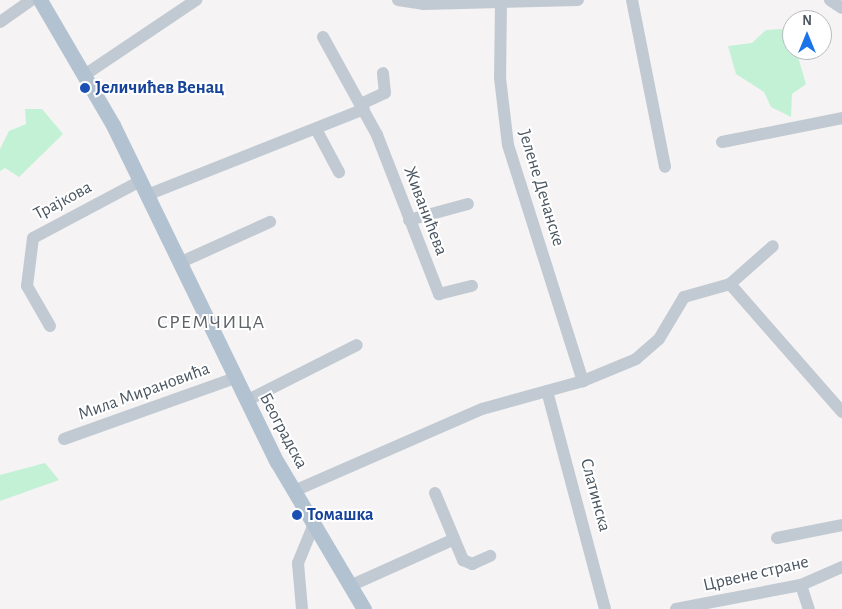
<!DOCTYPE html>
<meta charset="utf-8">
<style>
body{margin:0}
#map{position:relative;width:842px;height:609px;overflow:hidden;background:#f5f3f3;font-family:"Alegreya Sans",sans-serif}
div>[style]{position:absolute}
.green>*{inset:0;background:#c3f1d5}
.minor>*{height:12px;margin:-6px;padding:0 6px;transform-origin:6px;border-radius:6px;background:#c1cad2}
.major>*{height:15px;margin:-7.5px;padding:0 7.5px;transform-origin:7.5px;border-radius:7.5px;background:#b3c2d1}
.dots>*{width:14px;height:14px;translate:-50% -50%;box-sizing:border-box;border:2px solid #fff;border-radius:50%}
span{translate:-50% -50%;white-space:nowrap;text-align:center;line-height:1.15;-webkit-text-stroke:4px #fff;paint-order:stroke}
.transit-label{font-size:18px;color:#164399;font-weight:700}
.left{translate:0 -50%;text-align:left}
.street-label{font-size:18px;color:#4a5661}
.quarter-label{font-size:20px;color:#5f6368;letter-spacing:1px}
.north{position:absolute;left:782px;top:10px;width:50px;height:50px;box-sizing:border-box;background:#fff;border:1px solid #b7bbc0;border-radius:50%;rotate:0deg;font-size:14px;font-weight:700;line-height:20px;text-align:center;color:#4a5661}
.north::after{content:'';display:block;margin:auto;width:18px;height:22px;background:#1a73e8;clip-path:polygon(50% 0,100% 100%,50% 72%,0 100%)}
</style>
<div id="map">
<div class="green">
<div style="clip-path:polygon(782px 29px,796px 50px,806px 84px,792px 94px,791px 117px,771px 107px,764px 92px,736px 74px,728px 46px,752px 43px,766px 30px)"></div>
<div style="clip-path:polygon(25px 109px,42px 109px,63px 134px,19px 177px,5px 168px,0 171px,0 149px,9px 131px,26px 124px)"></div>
<div style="clip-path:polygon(45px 463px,59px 480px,0 501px,0 475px)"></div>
</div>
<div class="minor">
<div style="left:398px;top:0;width:25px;rotate:9deg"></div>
<div style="left:423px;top:4px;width:155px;rotate:-1.5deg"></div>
<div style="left:632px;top:0;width:170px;rotate:78.8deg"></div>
<div style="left:830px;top:0;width:14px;rotate:34deg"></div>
<div style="left:501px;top:1px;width:77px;rotate:90.7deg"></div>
<div style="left:500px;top:78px;width:67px;rotate:83.2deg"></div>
<div style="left:508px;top:145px;width:248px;rotate:72.4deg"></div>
<div style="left:0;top:22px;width:39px;rotate:-35deg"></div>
<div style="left:323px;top:37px;width:112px;rotate:61.1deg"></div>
<div style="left:377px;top:135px;width:171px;rotate:68.7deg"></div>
<div style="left:439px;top:294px;width:34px;rotate:-14deg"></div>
<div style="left:86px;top:74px;width:133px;rotate:-33.9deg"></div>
<div style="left:361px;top:104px;width:26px;rotate:-25deg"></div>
<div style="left:385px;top:93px;width:20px;rotate:-96deg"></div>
<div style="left:316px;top:129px;width:49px;rotate:61.9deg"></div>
<div style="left:722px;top:142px;width:122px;rotate:-11.3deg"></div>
<div style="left:147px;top:195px;width:233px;rotate:-21.6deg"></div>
<div style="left:409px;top:220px;width:61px;rotate:-15.2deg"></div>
<div style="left:179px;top:263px;width:100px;rotate:-24.3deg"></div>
<div style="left:730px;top:284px;width:170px;rotate:48.8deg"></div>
<div style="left:50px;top:326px;width:46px;rotate:-119.9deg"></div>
<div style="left:27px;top:286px;width:48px;rotate:-82.9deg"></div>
<div style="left:33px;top:238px;width:121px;rotate:-28deg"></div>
<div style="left:547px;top:391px;width:226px;rotate:75.1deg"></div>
<div style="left:246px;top:401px;width:124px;rotate:-26.8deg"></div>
<div style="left:64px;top:439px;width:182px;rotate:-19.6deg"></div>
<div style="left:294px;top:491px;width:205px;rotate:-23.6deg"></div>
<div style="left:482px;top:409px;width:105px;rotate:-15.5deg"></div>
<div style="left:583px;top:381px;width:57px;rotate:-22.5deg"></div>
<div style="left:636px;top:359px;width:30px;rotate:-41deg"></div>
<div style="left:659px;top:339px;width:49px;rotate:-59.2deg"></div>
<div style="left:684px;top:297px;width:48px;rotate:-15.8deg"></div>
<div style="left:730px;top:284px;width:57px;rotate:-41.5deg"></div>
<div style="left:435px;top:493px;width:73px;rotate:67.3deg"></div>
<div style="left:463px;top:560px;width:10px;rotate:24deg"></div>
<div style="left:472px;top:564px;width:20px;rotate:-24deg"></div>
<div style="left:777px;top:538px;width:66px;rotate:-11.3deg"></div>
<div style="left:352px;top:585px;width:110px;rotate:-24.2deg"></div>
<div style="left:801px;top:585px;width:25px;rotate:72deg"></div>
<div style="left:302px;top:609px;width:46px;rotate:-95deg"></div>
<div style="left:298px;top:563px;width:42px;rotate:-67.7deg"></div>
<div style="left:676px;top:609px;width:127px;rotate:-10.9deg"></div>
<div style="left:801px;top:585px;width:45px;rotate:-23.7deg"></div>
</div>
<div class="major">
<div style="left:40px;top:0;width:145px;rotate:59.7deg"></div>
<div style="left:113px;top:125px;width:375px;rotate:64.1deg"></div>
<div style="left:277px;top:462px;width:171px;rotate:59.4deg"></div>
</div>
<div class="dots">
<div style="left:85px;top:88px;background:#1a4fb4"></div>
<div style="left:297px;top:515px;background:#1a4fb4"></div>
</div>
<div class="transit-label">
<span class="left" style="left:95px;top:88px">Јеличићев Венац</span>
<span class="left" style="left:307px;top:515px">Томашка</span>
</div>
<div class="street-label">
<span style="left:541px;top:188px;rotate:73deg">Јелене Дечанске</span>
<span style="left:63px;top:201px;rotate:-28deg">Трајкова</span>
<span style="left:425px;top:211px;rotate:69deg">Живанићева</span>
<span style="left:144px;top:392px;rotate:-20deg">Мила Мирановића</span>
<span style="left:283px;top:431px;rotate:62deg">Београдска</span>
<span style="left:595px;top:495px;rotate:75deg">Слатинска</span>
<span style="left:756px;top:574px;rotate:-13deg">Црвене стране</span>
</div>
<div class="quarter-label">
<span style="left:211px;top:322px">СРЕМЧИЦА</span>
</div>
<div class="north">N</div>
</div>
